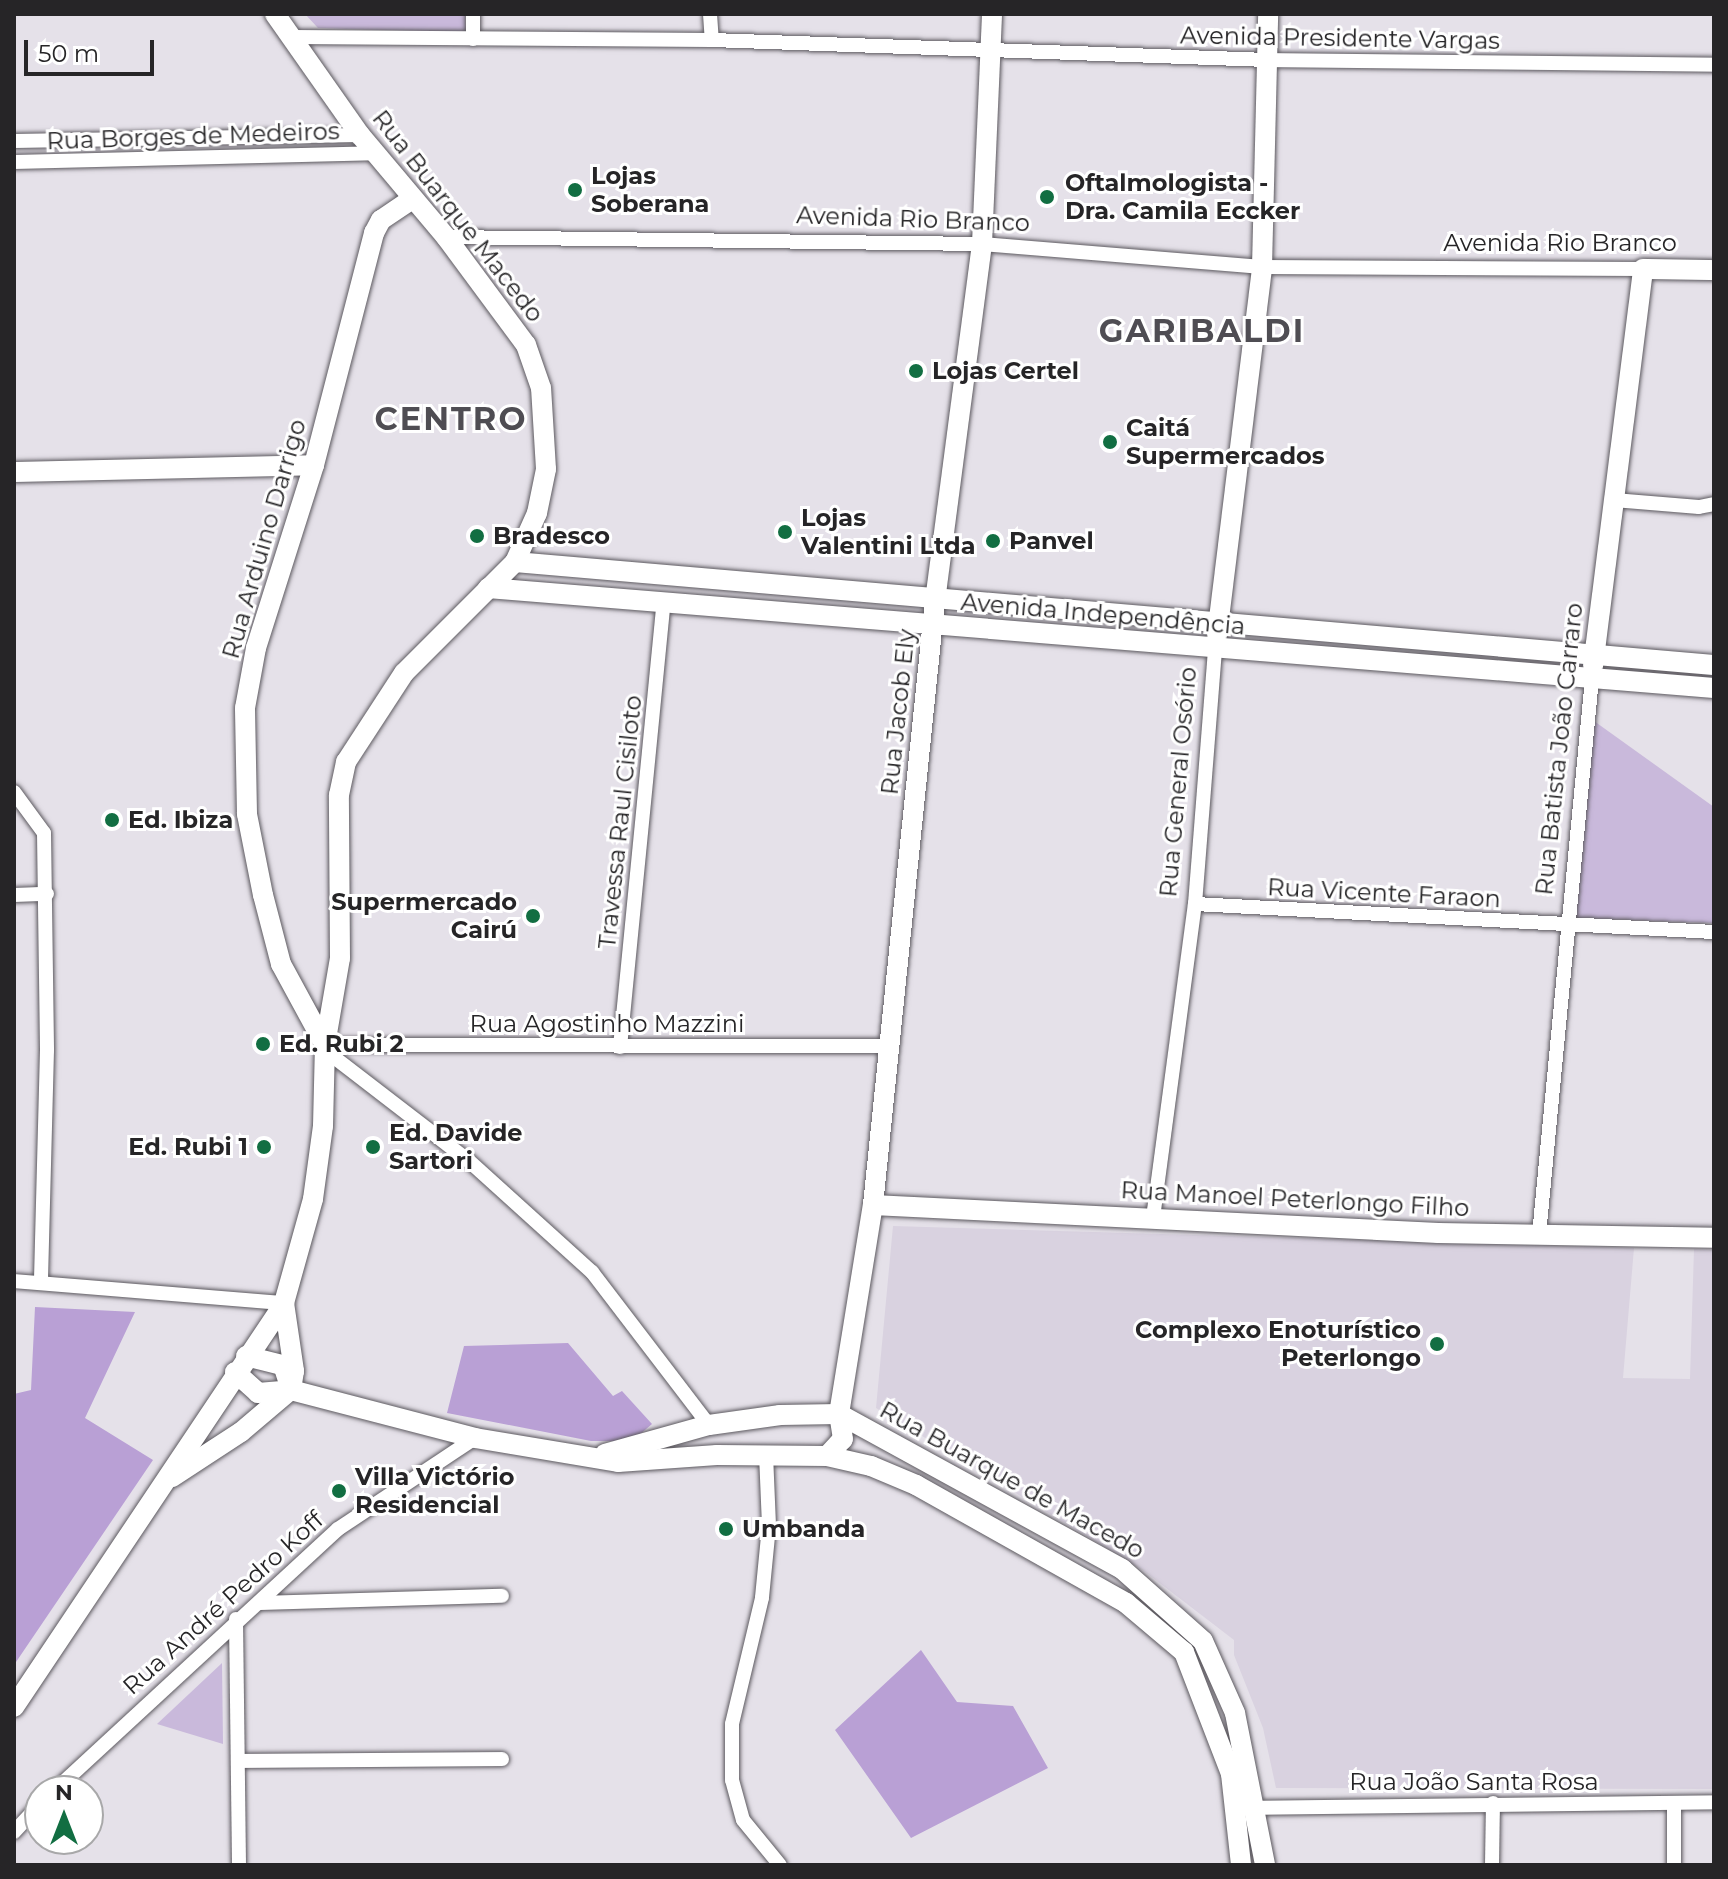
<!DOCTYPE html>
<meta charset="utf-8">
<style>
body{margin:0}
#map{position:relative;width:1728px;height:1879px;overflow:hidden;background:#e5e1e9;font-family:Montserrat,sans-serif}
div>[style]{position:absolute}
.built>*{inset:0;background:#d9d2e0}
.green>*{inset:0;background:#c9b9db}
.forest>*{inset:0;background:#b9a0d5}
.roads{filter:drop-shadow(0 0 2px #5c595f) drop-shadow(0 0 2px #5c595f)}
.street>*{height:14px;margin:-7px;padding:0 7px;transform-origin:7px;border-radius:7px;background:#fff}
.secondary>*{height:20px;margin:-10px;padding:0 10px;transform-origin:10px;border-radius:10px;background:#fff}
.dots>*{width:22px;height:22px;translate:-50% -50%;box-sizing:border-box;border:4px solid #fff;border-radius:50%}
span{translate:-50% -50%;white-space:nowrap;text-align:center;line-height:1.15;-webkit-text-stroke:6px #fff;paint-order:stroke}
.street-label{font-size:24px;color:#262527}
.poi-label{font-size:24px;color:#262527;font-weight:700}
.left{translate:0 -50%;text-align:left}
.right{translate:-100% -50%;text-align:right}
.district-label{font-size:32px;color:#4f4d53;font-weight:700;letter-spacing:2px}
.frame{position:absolute;inset:0;border:16px solid #262527;pointer-events:none}
.north{position:absolute;left:24px;top:1775px;width:80px;height:80px;box-sizing:border-box;background:#fff;border:2px solid #a8a8a9;border-radius:50%;rotate:0deg;font-size:22px;font-weight:700;line-height:32px;text-align:center;color:#262527}
.north::after{content:'';display:block;margin:auto;width:28px;height:36px;background:#126e42;clip-path:polygon(50% 0,100% 100%,50% 72%,0 100%)}
.scale{position:absolute;left:24px;top:40px;width:130px;height:36px;box-sizing:border-box;border:4px solid #262527;border-top:0;padding-left:10px;font-size:24px;line-height:28px;white-space:nowrap;color:#262527;-webkit-text-stroke:6px #fff;paint-order:stroke}
</style>
<div id="map">
<div class="built">
<div style="clip-path:polygon(893px 1226px,1634px 1248px,1623px 1378px,1690px 1379px,1694px 1249px,1714px 1250px,1714px 1789px,1276px 1788px,1263px 1728px,1234px 1655px,1234px 1640px,1144px 1571px,876px 1408px)"></div>
</div>
<div class="green">
<div style="clip-path:polygon(305px 14px,465px 14px,466px 33px,318px 28px)"></div>
<div style="clip-path:polygon(1594px 721px,1714px 807px,1714px 923px,1575px 918px)"></div>
<div style="clip-path:polygon(222px 1663px,223px 1744px,157px 1724px)"></div>
</div>
<div class="forest">
<div style="clip-path:polygon(35px 1307px,135px 1312px,85px 1418px,153px 1460px,14px 1665px,14px 1394px,31px 1390px)"></div>
<div style="clip-path:polygon(568px 1343px,613px 1396px,622px 1391px,652px 1424px,632px 1441px,591px 1441px,447px 1413px,464px 1346px)"></div>
<div style="clip-path:polygon(921px 1650px,957px 1702px,1013px 1706px,1048px 1768px,911px 1838px,835px 1730px)"></div>
</div>
<div class="roads">
<div class="street">
<div style="left:473px;top:14px;width:25px;rotate:90deg"></div>
<div style="left:710px;top:14px;width:26px;rotate:86deg"></div>
<div style="left:293px;top:37px;width:419px;rotate:0.4deg"></div>
<div style="left:712px;top:40px;width:555px;rotate:2.06deg"></div>
<div style="left:1267px;top:60px;width:447px;rotate:0.6deg"></div>
<div style="left:14px;top:141px;width:346px;rotate:-1deg"></div>
<div style="left:14px;top:162px;width:360px;rotate:-1.4deg"></div>
<div style="left:446px;top:237px;width:536px;rotate:0.75deg"></div>
<div style="left:982px;top:244px;width:281px;rotate:4.7deg"></div>
<div style="left:1262px;top:267px;width:381px;rotate:0.3deg"></div>
<div style="left:1614px;top:500px;width:85px;rotate:4.7deg"></div>
<div style="left:1699px;top:507px;width:15px;rotate:-11deg"></div>
<div style="left:14px;top:792px;width:51px;rotate:53.8deg"></div>
<div style="left:44px;top:833px;width:217px;rotate:89.2deg"></div>
<div style="left:47px;top:1050px;width:231px;rotate:91.5deg"></div>
<div style="left:14px;top:895px;width:33px;rotate:-2deg"></div>
<div style="left:1195px;top:904px;width:520px;rotate:3.09deg"></div>
<div style="left:325px;top:1045px;width:564px;rotate:0.1deg"></div>
<div style="left:620px;top:1047px;width:448px;rotate:-84.4deg"></div>
<div style="left:326px;top:1051px;width:180px;rotate:37.6deg"></div>
<div style="left:469px;top:1161px;width:166px;rotate:42.1deg"></div>
<div style="left:592px;top:1272px;width:193px;rotate:52.6deg"></div>
<div style="left:1153px;top:1218px;width:317px;rotate:-82.4deg"></div>
<div style="left:1195px;top:904px;width:254px;rotate:-85.5deg"></div>
<div style="left:1539px;top:1235px;width:560px;rotate:-84.56deg"></div>
<div style="left:14px;top:1281px;width:271px;rotate:4.7deg"></div>
<div style="left:766px;top:1454px;width:72px;rotate:87.6deg"></div>
<div style="left:769px;top:1526px;width:72px;rotate:95.6deg"></div>
<div style="left:762px;top:1598px;width:130px;rotate:103.4deg"></div>
<div style="left:732px;top:1724px;width:56px;rotate:90deg"></div>
<div style="left:732px;top:1780px;width:41px;rotate:74.6deg"></div>
<div style="left:743px;top:1820px;width:58px;rotate:50.6deg"></div>
<div style="left:259px;top:1603px;width:243px;rotate:-1.7deg"></div>
<div style="left:236px;top:1619px;width:246px;rotate:89.3deg"></div>
<div style="left:240px;top:1761px;width:262px;rotate:-0.4deg"></div>
<div style="left:54px;top:1791px;width:386px;rotate:-42.7deg"></div>
<div style="left:338px;top:1529px;width:164px;rotate:-33.6deg"></div>
<div style="left:1247px;top:1808px;width:467px;rotate:-0.7deg"></div>
<div style="left:14px;top:1832px;width:38px;rotate:-47deg"></div>
<div style="left:1492px;top:1865px;width:62px;rotate:-89.1deg"></div>
<div style="left:1674px;top:1865px;width:62px;rotate:-90deg"></div>
</div>
<div class="secondary">
<div style="left:14px;top:472px;width:300px;rotate:-1.3deg"></div>
<div style="left:515px;top:562px;width:1203px;rotate:4.91deg"></div>
<div style="left:488px;top:588px;width:1230px;rotate:4.66deg"></div>
<div style="left:1217px;top:635px;width:371px;rotate:-83deg"></div>
<div style="left:1262px;top:267px;width:253px;rotate:-88.6deg"></div>
<div style="left:1593px;top:666px;width:400px;rotate:-82.8deg"></div>
<div style="left:1643px;top:269px;width:71px;rotate:0.8deg"></div>
<div style="left:325px;top:1045px;width:92px;rotate:-118.5deg"></div>
<div style="left:281px;top:964px;width:71px;rotate:-104.6deg"></div>
<div style="left:263px;top:895px;width:83px;rotate:-101.2deg"></div>
<div style="left:247px;top:814px;width:106px;rotate:-91.1deg"></div>
<div style="left:245px;top:708px;width:61px;rotate:-79.6deg"></div>
<div style="left:256px;top:648px;width:192px;rotate:-72.4deg"></div>
<div style="left:314px;top:465px;width:240px;rotate:-75.5deg"></div>
<div style="left:374px;top:233px;width:15px;rotate:-62deg"></div>
<div style="left:381px;top:220px;width:36px;rotate:-34deg"></div>
<div style="left:873px;top:1205px;width:566px;rotate:2.84deg"></div>
<div style="left:1438px;top:1233px;width:276px;rotate:1deg"></div>
<div style="left:284px;top:1303px;width:69px;rotate:81.6deg"></div>
<div style="left:294px;top:1371px;width:19px;rotate:99deg"></div>
<div style="left:246px;top:1356px;width:38px;rotate:14deg"></div>
<div style="left:283px;top:1365px;width:22px;rotate:72deg"></div>
<div style="left:235px;top:1372px;width:31px;rotate:42deg"></div>
<div style="left:258px;top:1393px;width:33px;rotate:-5deg"></div>
<div style="left:291px;top:1390px;width:190px;rotate:14.6deg"></div>
<div style="left:475px;top:1438px;width:145px;rotate:9.5deg"></div>
<div style="left:618px;top:1462px;width:99px;rotate:-4deg"></div>
<div style="left:717px;top:1455px;width:110px;rotate:0.5deg"></div>
<div style="left:827px;top:1456px;width:45px;rotate:12.8deg"></div>
<div style="left:871px;top:1466px;width:49px;rotate:22.9deg"></div>
<div style="left:916px;top:1485px;width:241px;rotate:29.3deg"></div>
<div style="left:1126px;top:1603px;width:76px;rotate:40.2deg"></div>
<div style="left:1184px;top:1652px;width:131px;rotate:68.9deg"></div>
<div style="left:1231px;top:1774px;width:92px;rotate:83.7deg"></div>
<div style="left:605px;top:1454px;width:108px;rotate:-15.6deg"></div>
<div style="left:709px;top:1425px;width:72px;rotate:-8deg"></div>
<div style="left:780px;top:1415px;width:59px;rotate:-1deg"></div>
<div style="left:839px;top:1414px;width:323px;rotate:28.7deg"></div>
<div style="left:1122px;top:1569px;width:108px;rotate:41.6deg"></div>
<div style="left:1203px;top:1641px;width:79px;rotate:66deg"></div>
<div style="left:1235px;top:1713px;width:155px;rotate:78.8deg"></div>
<div style="left:827px;top:1456px;width:23px;rotate:-47deg"></div>
<div style="left:843px;top:1439px;width:25px;rotate:-99deg"></div>
<div style="left:839px;top:1414px;width:212px;rotate:-80.8deg"></div>
<div style="left:873px;top:1205px;width:607px;rotate:-84.14deg"></div>
<div style="left:935px;top:601px;width:360px;rotate:-82.5deg"></div>
<div style="left:982px;top:244px;width:230px;rotate:-87.5deg"></div>
<div style="left:172px;top:1477px;width:82px;rotate:-33.1deg"></div>
<div style="left:241px;top:1432px;width:62px;rotate:-40.4deg"></div>
<div style="left:14px;top:1707px;width:486px;rotate:-56.2deg"></div>
<div style="left:284px;top:1303px;width:108px;rotate:-74.4deg"></div>
<div style="left:313px;top:1199px;width:74px;rotate:-82.2deg"></div>
<div style="left:323px;top:1126px;width:81px;rotate:-88.6deg"></div>
<div style="left:325px;top:1045px;width:88px;rotate:-80.2deg"></div>
<div style="left:340px;top:958px;width:163px;rotate:-90.4deg"></div>
<div style="left:339px;top:795px;width:34px;rotate:-78deg"></div>
<div style="left:346px;top:762px;width:106px;rotate:-56.9deg"></div>
<div style="left:404px;top:673px;width:157px;rotate:-45deg"></div>
<div style="left:515px;top:562px;width:54px;rotate:-65.8deg"></div>
<div style="left:537px;top:513px;width:45px;rotate:-78.4deg"></div>
<div style="left:546px;top:469px;width:81px;rotate:-93.5deg"></div>
<div style="left:541px;top:388px;width:46px;rotate:-109.2deg"></div>
<div style="left:526px;top:345px;width:134px;rotate:-126.5deg"></div>
<div style="left:446px;top:237px;width:133px;rotate:-130.1deg"></div>
<div style="left:360px;top:135px;width:148px;rotate:-125.1deg"></div>
</div>
</div>
<div class="dots">
<div style="left:575px;top:190px;background:#126e42"></div>
<div style="left:1047px;top:197px;background:#126e42"></div>
<div style="left:916px;top:371px;background:#126e42"></div>
<div style="left:1110px;top:442px;background:#126e42"></div>
<div style="left:785px;top:532px;background:#126e42"></div>
<div style="left:477px;top:536px;background:#126e42"></div>
<div style="left:993px;top:541px;background:#126e42"></div>
<div style="left:112px;top:820px;background:#126e42"></div>
<div style="left:533px;top:916px;background:#126e42"></div>
<div style="left:263px;top:1044px;background:#126e42"></div>
<div style="left:264px;top:1147px;background:#126e42"></div>
<div style="left:373px;top:1147px;background:#126e42"></div>
<div style="left:1437px;top:1344px;background:#126e42"></div>
<div style="left:339px;top:1491px;background:#126e42"></div>
<div style="left:726px;top:1529px;background:#126e42"></div>
</div>
<div class="street-label">
<span style="left:1340px;top:38px;rotate:1deg">Avenida Presidente Vargas</span>
<span style="left:193px;top:136px;rotate:-2deg">Rua Borges de Medeiros</span>
<span style="left:458px;top:216px;rotate:52deg">Rua Buarque Macedo</span>
<span style="left:913px;top:219px;rotate:2deg">Avenida Rio Branco</span>
<span style="left:1560px;top:243px">Avenida Rio Branco</span>
<span style="left:264px;top:539px;rotate:-74deg">Rua Arduino Darrigo</span>
<span style="left:1103px;top:614px;rotate:5deg">Avenida Independência</span>
<span style="left:898px;top:712px;rotate:-84deg">Rua Jacob Ely</span>
<span style="left:1559px;top:749px;rotate:-84deg">Rua Batista João Carraro</span>
<span style="left:1178px;top:782px;rotate:-85deg">Rua General Osório</span>
<span style="left:620px;top:822px;rotate:-84deg">Travessa Raul Cisiloto</span>
<span style="left:1384px;top:893px;rotate:3deg">Rua Vicente Faraon</span>
<span style="left:607px;top:1024px">Rua Agostinho Mazzini</span>
<span style="left:1295px;top:1199px;rotate:3deg">Rua Manoel Peterlongo Filho</span>
<span style="left:1012px;top:1480px;rotate:29deg">Rua Buarque de Macedo</span>
<span style="left:223px;top:1603px;rotate:-42deg">Rua André Pedro Koff</span>
<span style="left:1474px;top:1782px">Rua João Santa Rosa</span>
</div>
<div class="poi-label">
<span class="left" style="left:591px;top:190px">Lojas<br>Soberana</span>
<span class="left" style="left:1065px;top:197px">Oftalmologista -<br>Dra. Camila Eccker</span>
<span class="left" style="left:932px;top:371px">Lojas Certel</span>
<span class="left" style="left:1126px;top:442px">Caitá<br>Supermercados</span>
<span class="left" style="left:801px;top:532px">Lojas<br>Valentini Ltda</span>
<span class="left" style="left:493px;top:536px">Bradesco</span>
<span class="left" style="left:1009px;top:541px">Panvel</span>
<span class="left" style="left:128px;top:820px">Ed. Ibiza</span>
<span class="right" style="left:517px;top:916px">Supermercado<br>Cairú</span>
<span class="left" style="left:279px;top:1044px">Ed. Rubi 2</span>
<span class="left" style="left:389px;top:1147px">Ed. Davide<br>Sartori</span>
<span class="right" style="left:248px;top:1147px">Ed. Rubi 1</span>
<span class="right" style="left:1421px;top:1344px">Complexo Enoturístico<br>Peterlongo</span>
<span class="left" style="left:355px;top:1491px">Villa Victório<br>Residencial</span>
<span class="left" style="left:742px;top:1529px">Umbanda</span>
</div>
<div class="district-label">
<span style="left:1202px;top:331px">GARIBALDI</span>
<span style="left:451px;top:419px">CENTRO</span>
</div>
<div class="frame"></div>
<div class="north">N</div>
<div class="scale">50 m</div>
</div>
